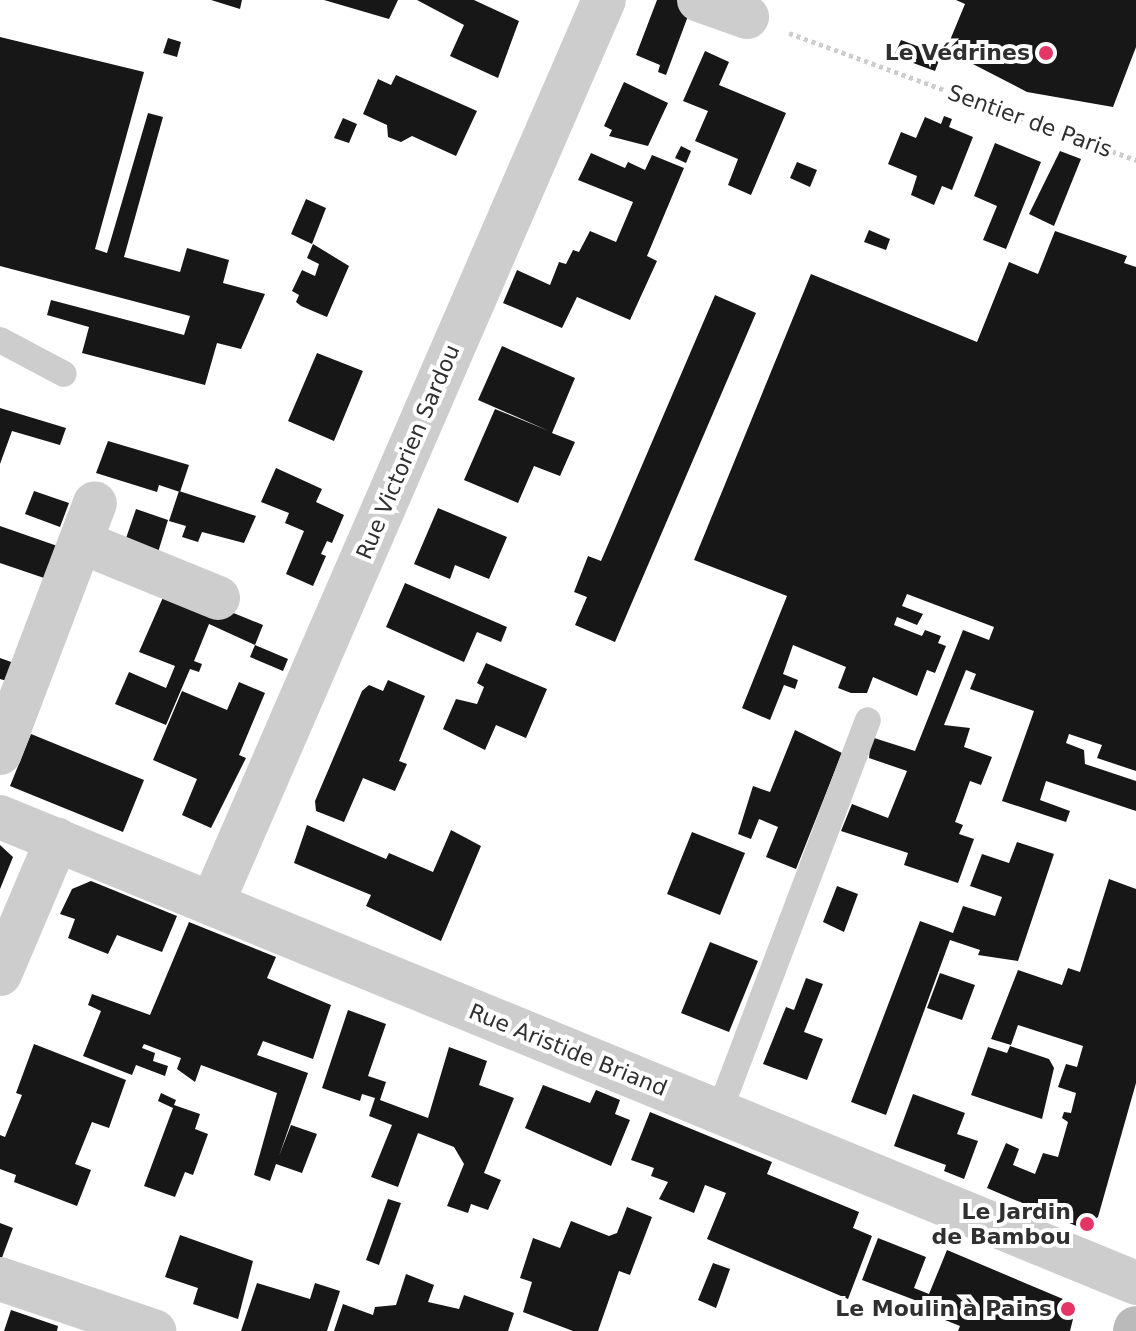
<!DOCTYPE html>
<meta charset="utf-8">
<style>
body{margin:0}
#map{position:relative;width:1136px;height:1331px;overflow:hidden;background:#fff;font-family:"DejaVu Sans",sans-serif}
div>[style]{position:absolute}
.building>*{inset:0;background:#171717}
.path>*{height:5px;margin-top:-2.5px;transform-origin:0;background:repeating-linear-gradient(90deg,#cdcdcd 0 4px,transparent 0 8px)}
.lane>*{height:26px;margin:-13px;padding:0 13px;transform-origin:13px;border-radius:13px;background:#cdcdcd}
.street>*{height:44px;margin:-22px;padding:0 22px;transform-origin:22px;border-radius:22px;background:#cdcdcd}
.secondary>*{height:44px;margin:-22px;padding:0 22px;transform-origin:22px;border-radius:22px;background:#bababa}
.dots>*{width:22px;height:22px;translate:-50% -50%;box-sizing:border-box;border:4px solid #fff;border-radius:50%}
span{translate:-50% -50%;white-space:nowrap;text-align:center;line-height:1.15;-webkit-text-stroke:8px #fff;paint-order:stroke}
.poi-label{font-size:22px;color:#303030;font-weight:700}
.right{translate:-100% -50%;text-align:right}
.street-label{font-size:22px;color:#303030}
</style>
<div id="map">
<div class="building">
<div style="clip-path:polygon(211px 0,242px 0,240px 9px)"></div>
<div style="clip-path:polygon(324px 0,398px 0,389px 19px)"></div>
<div style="clip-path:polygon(417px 0,474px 0,519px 21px,498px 78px,450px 56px,464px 25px)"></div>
<div style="clip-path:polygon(657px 0,694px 0,666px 75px,658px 72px,660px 65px,636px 55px)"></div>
<div style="clip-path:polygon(956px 0,1136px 0,1136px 47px,1113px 107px,1027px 92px,969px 62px,948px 45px,965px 4px)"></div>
<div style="clip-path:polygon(0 37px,144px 72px,95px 249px,107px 253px,148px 113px,163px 117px,124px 257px,180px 272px,187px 248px,229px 260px,223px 283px,265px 294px,241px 349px,217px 343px,205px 385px,82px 353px,89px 327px,47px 315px,51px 300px,184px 335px,190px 316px,0 266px)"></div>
<div style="clip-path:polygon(168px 38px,181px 42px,177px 57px,163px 53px)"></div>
<div style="clip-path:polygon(901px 40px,941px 55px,935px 71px,894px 56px)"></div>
<div style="clip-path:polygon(705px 51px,729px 62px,719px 85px,786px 113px,751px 195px,728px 185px,738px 159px,695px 141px,708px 111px,683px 101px)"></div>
<div style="clip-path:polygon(396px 75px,477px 111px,456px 156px,412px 136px,401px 142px,388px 137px,387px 125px,363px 114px,378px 79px,391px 85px)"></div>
<div style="clip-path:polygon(624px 82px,668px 103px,648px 146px,609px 136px,612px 130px,604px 126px)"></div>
<div style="clip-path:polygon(944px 116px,952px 119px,949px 127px,973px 137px,952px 190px,942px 186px,934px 205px,911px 195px,917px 176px,888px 164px,901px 132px,916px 138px,925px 117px,941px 124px)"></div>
<div style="clip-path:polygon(343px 118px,357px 124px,349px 143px,334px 138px)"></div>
<div style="clip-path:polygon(995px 143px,1041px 162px,1006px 249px,983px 240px,997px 206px,974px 196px)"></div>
<div style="clip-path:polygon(681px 146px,691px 151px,686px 163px,675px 158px)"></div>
<div style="clip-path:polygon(1060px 151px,1081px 159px,1054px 226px,1029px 214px)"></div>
<div style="clip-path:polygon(591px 153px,625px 168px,628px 162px,645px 170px,652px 155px,684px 168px,647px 256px,657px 261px,630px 320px,577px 297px,562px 328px,503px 303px,517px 270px,550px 285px,559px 262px,566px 264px,573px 250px,579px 252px,590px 231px,616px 242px,633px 202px,578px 180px)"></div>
<div style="clip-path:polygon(797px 162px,817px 170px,810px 187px,790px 178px)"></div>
<div style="clip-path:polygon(306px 199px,326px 208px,312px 244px,291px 234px)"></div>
<div style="clip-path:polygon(869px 230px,890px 239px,886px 250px,864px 242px)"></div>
<div style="clip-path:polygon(1055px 231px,1127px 256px,1124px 263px,1136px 267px,1136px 771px,1097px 758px,1102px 745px,1069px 734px,1066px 743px,1084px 750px,1085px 764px,1136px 781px,1136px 811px,1046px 781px,1040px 800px,1070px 811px,1066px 822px,1002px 801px,1034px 711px,970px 689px,976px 674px,966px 670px,944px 725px,970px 728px,964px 747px,992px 757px,981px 785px,970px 781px,955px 822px,963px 825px,959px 834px,974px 839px,958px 883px,904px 865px,908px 853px,841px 831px,852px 804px,888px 818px,907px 771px,869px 758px,871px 737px,915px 751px,963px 630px,989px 640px,994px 627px,907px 594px,902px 606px,923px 614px,917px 625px,897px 617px,894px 625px,922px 636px,925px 630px,941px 636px,938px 643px,946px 646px,935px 673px,927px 670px,917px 696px,873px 677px,867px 693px,851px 693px,838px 688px,846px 667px,793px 645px,783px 674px,798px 680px,795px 689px,784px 685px,770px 720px,742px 708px,787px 596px,694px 560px,811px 274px,977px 342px,1009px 262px,1038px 274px)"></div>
<div style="clip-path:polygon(313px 244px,349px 266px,327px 317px,301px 306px,296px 302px,299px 295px,292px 291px,302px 270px,315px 276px,319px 264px,307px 258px)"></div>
<div style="clip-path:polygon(715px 295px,756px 313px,615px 642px,575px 625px,587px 597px,574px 592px,588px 556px,601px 561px)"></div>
<div style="clip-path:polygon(502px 346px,575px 378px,552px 433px,575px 442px,560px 476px,534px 466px,518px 503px,464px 480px,495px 409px,549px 431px,478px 400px)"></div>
<div style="clip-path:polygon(317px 353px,363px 371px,334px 441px,288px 421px)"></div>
<div style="clip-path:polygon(0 408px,66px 428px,60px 445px,12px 431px,0 464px)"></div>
<div style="clip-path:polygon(108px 441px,189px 465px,180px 492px,159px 485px,157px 492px,96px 473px)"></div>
<div style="clip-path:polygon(276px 468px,322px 489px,316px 502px,344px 515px,332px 543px,327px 541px,321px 554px,326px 556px,313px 586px,286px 574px,304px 531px,285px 523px,289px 513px,261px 502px)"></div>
<div style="clip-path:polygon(34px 491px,69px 503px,60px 527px,25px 514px)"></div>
<div style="clip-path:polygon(179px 491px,256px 516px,244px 543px,202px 532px,198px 542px,182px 537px,186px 526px,169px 521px)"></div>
<div style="clip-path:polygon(438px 508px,507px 537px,489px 579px,455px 565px,450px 579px,414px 564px)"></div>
<div style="clip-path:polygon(136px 509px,168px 520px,155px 562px,122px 550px)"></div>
<div style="clip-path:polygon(0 526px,66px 549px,47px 579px,0 563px)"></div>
<div style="clip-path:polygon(405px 583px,507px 627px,501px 642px,477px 632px,464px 662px,386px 627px)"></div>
<div style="clip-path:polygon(168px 586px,263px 625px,255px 645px,209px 624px,194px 661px,202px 664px,199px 672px,190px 669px,166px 725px,115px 704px,129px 672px,166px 688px,175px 666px,139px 652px)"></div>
<div style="clip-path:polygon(255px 645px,288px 659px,283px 671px,250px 657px)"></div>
<div style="clip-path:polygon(0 658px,14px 663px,7px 681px,0 679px)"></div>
<div style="clip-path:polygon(486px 663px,547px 689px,526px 738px,496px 725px,485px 750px,443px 729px,456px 699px,477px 704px,484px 687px,477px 683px)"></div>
<div style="clip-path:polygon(388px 680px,425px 696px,399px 761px,407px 764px,395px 791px,363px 778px,344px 822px,316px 811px,315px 801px,362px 691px,369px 685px,383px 691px)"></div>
<div style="clip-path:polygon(239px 682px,265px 693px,239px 755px,246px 758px,211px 828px,182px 815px,197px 779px,153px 760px,182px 691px,227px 710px)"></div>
<div style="clip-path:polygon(795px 730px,842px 753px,796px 869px,766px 857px,778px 827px,759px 819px,751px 839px,738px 834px,753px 786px,770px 792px)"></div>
<div style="clip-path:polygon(31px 734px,144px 780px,123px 832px,10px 786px)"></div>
<div style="clip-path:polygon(307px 825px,386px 859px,389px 853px,433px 872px,451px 830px,481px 846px,441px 941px,366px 906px,371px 895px,294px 863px)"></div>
<div style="clip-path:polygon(692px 832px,745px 853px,720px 915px,667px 894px)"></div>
<div style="clip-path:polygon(1017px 842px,1054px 854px,1018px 961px,978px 955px,980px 950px,950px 940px,886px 1115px,851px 1102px,920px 921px,953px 933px,963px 906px,995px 916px,1002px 897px,970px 886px,982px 854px,1009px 863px)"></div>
<div style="clip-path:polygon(0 845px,13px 857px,0 889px)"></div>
<div style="clip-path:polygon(1109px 879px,1136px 889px,1136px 1083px,1098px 1217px,1081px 1228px,987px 1188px,1006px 1143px,1019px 1149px,1013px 1165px,1035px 1174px,1043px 1153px,1058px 1157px,1068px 1122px,1062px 1118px,1064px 1112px,1071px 1113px,1076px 1093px,1058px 1087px,1066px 1064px,1077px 1067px,1083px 1046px,1018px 1025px,1011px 1045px,991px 1039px,1018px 970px,1062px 985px,1068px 968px,1080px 972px)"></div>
<div style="clip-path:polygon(91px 881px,177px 916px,162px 952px,117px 935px,108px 954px,68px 938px,75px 919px,60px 914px,72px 889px)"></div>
<div style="clip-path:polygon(837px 886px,858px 894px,844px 932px,823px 922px)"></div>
<div style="clip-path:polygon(189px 922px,276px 957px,267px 978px,331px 1005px,313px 1059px,263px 1041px,257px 1055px,308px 1073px,279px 1156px,291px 1125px,317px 1134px,302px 1173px,276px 1164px,270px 1181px,254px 1175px,277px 1093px,201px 1065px,195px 1082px,177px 1069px,181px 1058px,144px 1044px,142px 1048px,155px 1053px,153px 1061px,168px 1066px,165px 1076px,136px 1065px,132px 1075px,83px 1056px,101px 1011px,88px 1005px,92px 994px,150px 1015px)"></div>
<div style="clip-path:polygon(710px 942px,758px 961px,729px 1032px,681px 1013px)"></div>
<div style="clip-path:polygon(940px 973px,975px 985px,962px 1020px,927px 1008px)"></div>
<div style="clip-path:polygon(806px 978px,823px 984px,804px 1032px,823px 1039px,807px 1080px,763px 1064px,786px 1007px,794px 1010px)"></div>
<div style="clip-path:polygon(348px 1010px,386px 1024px,368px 1076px,386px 1082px,380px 1100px,428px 1118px,449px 1047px,487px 1061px,479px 1085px,514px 1098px,484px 1173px,501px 1180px,488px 1210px,471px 1204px,468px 1213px,447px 1206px,464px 1164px,454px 1147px,418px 1133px,398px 1187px,371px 1177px,392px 1125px,369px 1116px,375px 1098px,362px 1094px,360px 1101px,322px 1088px)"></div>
<div style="clip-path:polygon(34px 1044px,126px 1080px,109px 1128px,92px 1122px,75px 1164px,91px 1170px,77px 1206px,14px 1182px,16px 1175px,0 1169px,0 1135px,5px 1137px,22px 1095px,16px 1093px)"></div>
<div style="clip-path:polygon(1010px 1046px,1049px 1059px,1054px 1068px,1042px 1119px,971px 1095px,988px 1047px,1007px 1053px)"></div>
<div style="clip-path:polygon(543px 1085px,590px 1103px,596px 1090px,620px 1100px,615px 1114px,630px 1120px,611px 1166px,525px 1128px)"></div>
<div style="clip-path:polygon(161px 1093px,176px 1100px,174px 1105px,200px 1114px,195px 1129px,208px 1134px,193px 1175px,185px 1172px,175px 1197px,144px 1186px,173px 1108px,158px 1101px)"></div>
<div style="clip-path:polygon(913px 1094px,965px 1113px,957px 1134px,978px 1141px,964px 1179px,944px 1171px,946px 1165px,894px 1146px)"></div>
<div style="clip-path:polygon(650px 1112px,772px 1162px,767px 1174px,859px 1212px,853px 1228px,872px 1236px,848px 1299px,707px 1239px,726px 1193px,705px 1185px,694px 1213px,659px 1199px,668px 1182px,651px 1176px,654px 1168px,631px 1160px)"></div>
<div style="clip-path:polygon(388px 1199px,401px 1203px,379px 1265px,366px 1260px)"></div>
<div style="clip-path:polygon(627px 1207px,652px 1217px,630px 1275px,619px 1271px,598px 1331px,573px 1331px,523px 1312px,532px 1282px,520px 1278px,533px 1238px,560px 1248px,571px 1221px,609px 1236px,617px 1233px)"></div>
<div style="clip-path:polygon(0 1223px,13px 1228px,0 1263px)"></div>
<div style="clip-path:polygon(180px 1235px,253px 1261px,238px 1319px,193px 1304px,198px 1288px,165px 1277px)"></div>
<div style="clip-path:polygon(878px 1238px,926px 1257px,914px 1288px,929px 1294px,947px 1250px,1063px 1299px,1073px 1319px,1070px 1331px,958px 1331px,960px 1326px,930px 1314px,933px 1307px,862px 1280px)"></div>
<div style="clip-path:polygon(713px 1263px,730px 1269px,716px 1308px,698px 1300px)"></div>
<div style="clip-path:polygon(406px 1274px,434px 1285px,428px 1302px,459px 1309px,464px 1295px,514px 1313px,508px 1331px,334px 1331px,343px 1304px,373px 1315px,375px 1307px,396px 1305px)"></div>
<div style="clip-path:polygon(257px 1283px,310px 1299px,315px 1283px,340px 1291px,327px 1331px,241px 1331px)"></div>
<div style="clip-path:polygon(11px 1310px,58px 1326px,57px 1331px,4px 1331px)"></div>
</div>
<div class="path">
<div style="left:789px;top:33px;width:370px;rotate:20.1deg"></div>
</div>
<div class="lane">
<div style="left:0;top:340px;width:72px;rotate:28deg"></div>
<div style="left:719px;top:1112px;width:419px;rotate:-69.2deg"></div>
</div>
<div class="street">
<div style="left:699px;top:0;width:51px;rotate:19.5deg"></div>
<div style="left:81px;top:542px;width:148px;rotate:22.2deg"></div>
<div style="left:0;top:753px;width:267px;rotate:-69.2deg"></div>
<div style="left:0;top:817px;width:1228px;rotate:22.3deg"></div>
<div style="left:212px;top:904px;width:985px;rotate:-66.56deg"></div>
<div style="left:0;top:974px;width:146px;rotate:-67deg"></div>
<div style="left:0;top:1279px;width:163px;rotate:18.7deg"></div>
</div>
<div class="secondary">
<div style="left:1135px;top:1331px;width:3px;rotate:-72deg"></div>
</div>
<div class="dots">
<div style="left:1046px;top:53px;background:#e53566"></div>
<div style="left:1087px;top:1224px;background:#e53566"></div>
<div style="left:1068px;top:1309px;background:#e53566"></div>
</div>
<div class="poi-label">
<span class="right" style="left:1030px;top:53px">Le Védrines</span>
<span class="right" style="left:1071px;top:1224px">Le Jardin<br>de Bambou</span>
<span class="right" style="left:1052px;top:1309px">Le Moulin à Pains</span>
</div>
<div class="street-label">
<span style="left:1030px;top:121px;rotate:20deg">Sentier de Paris</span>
<span style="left:408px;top:452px;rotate:-67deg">Rue Victorien Sardou</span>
<span style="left:568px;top:1050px;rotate:22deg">Rue Aristide Briand</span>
</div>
</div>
